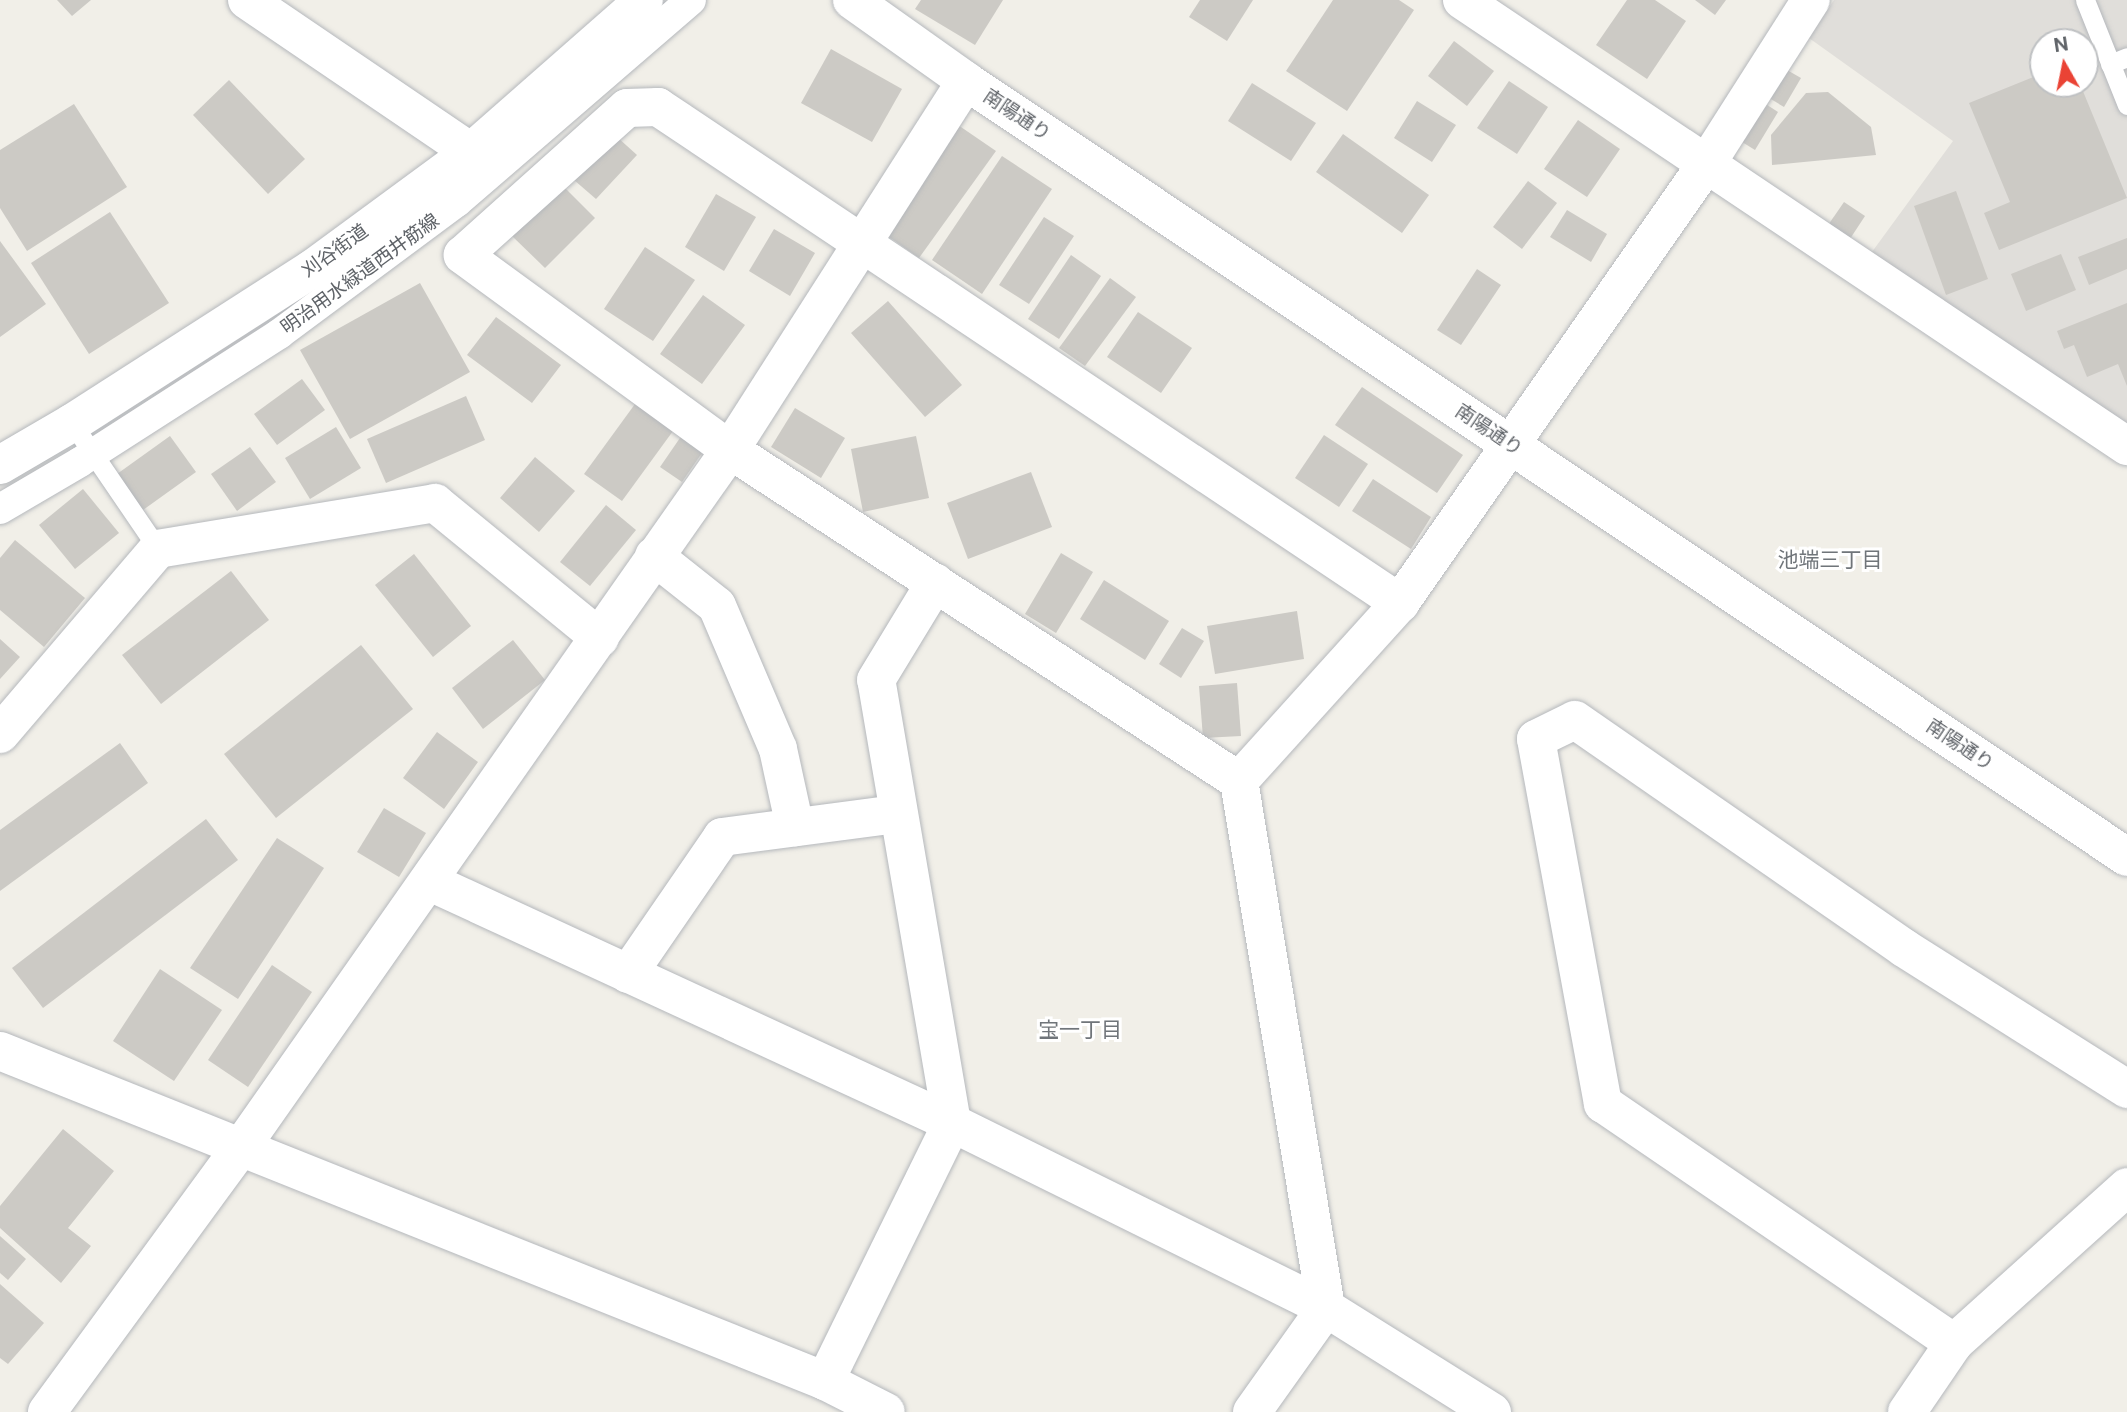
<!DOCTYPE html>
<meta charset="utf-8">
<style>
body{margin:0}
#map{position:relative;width:2127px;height:1412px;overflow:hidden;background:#f1efe8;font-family:"Public Sans","Noto Sans JP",sans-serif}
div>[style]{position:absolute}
.industrial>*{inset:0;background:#e0deda}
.building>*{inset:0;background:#cccac5}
.roads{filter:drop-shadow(0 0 2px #b5b8bc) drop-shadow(0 0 2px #b5b8bc)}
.service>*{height:19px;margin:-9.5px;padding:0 9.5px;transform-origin:9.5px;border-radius:9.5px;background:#fff}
.pedestrian>*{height:30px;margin:-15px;padding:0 15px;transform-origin:15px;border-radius:15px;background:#fff}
.minor>*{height:38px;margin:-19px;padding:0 19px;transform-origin:19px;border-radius:19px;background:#fff}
.tertiary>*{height:38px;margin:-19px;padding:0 19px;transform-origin:19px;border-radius:19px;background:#fff}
span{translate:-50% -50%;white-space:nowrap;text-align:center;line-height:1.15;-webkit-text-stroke:6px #fff;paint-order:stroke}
.street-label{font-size:19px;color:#5f6368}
.neighbourhood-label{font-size:21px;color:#70757a}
.north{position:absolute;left:2029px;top:28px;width:70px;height:70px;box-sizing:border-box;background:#fff;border:2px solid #bfc1c3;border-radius:50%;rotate:351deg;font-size:19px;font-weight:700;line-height:28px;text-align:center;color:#5f6368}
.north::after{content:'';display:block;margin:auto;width:24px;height:32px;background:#ea4335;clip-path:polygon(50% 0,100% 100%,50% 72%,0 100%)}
</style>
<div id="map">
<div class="industrial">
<div style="clip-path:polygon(evenodd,1834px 0,2127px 0,2127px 435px,1869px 256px,1953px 141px,1809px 38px,1834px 0,2043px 42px,2085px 42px,2085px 84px,2043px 84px,2043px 42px)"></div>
</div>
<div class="building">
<div style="clip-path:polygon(57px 0,91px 0,72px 16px)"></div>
<div style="clip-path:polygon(921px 0,1003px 0,975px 45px,915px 9px)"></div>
<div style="clip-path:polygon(1200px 0,1253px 0,1227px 41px,1189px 17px)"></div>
<div style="clip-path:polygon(1333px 0,1399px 0,1414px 10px,1347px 111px,1286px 71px)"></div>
<div style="clip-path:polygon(1627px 0,1655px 0,1686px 21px,1647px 79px,1596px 45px)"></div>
<div style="clip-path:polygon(1695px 0,1726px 0,1715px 15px)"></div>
<div style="clip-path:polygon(1454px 41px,1494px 71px,1467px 106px,1428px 76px)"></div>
<div style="clip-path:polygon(831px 49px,902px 89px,872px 142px,801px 103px)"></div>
<div style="clip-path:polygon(1780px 66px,1801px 78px,1784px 107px,1764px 95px)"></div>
<div style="clip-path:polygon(2043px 73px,2043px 84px,2080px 84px,2127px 198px,1999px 250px,1984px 213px,2010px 202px,1969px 103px)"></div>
<div style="clip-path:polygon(229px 80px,305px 159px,268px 194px,193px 115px)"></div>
<div style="clip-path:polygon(1509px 81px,1548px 107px,1517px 154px,1477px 128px)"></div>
<div style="clip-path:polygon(1252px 83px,1316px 123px,1291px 161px,1228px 121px)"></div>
<div style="clip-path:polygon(1828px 92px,1871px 127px,1876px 155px,1772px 165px,1771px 135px,1806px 93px)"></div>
<div style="clip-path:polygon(1758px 99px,1778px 112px,1755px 150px,1734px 137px)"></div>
<div style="clip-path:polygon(1417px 101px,1456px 125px,1432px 162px,1394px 138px)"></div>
<div style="clip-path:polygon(74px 104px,127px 187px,27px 251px,0 208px,0 150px)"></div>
<div style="clip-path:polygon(1578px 120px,1620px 149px,1587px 197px,1544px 169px)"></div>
<div style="clip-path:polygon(958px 125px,996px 151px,919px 258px,882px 232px)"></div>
<div style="clip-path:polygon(1343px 134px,1429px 195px,1402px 233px,1316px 172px)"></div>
<div style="clip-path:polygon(616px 136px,637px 155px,596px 199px,574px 180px)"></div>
<div style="clip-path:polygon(1002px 156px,1052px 189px,982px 294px,932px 260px)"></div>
<div style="clip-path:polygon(1528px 181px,1557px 203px,1522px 249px,1493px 227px)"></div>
<div style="clip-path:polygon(562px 185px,595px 218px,545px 268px,511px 235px)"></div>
<div style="clip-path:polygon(1956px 191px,1988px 279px,1946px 295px,1914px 206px)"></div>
<div style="clip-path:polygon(716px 194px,756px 217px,724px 271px,685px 247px)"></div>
<div style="clip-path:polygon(1844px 202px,1865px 216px,1846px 245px,1824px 231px)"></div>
<div style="clip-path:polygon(1567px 210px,1607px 234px,1591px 262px,1550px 237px)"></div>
<div style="clip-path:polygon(110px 212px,169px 303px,89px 354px,31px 263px)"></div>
<div style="clip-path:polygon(1044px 217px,1074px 236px,1029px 304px,999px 285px)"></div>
<div style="clip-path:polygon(774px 229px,815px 253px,790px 296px,749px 271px)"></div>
<div style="clip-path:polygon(2127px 238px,2127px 269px,2089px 285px,2078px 257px)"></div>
<div style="clip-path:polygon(0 241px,46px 304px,0 337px)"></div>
<div style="clip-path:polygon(645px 247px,695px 280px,653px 341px,604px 309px)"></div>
<div style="clip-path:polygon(2061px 254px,2076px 290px,2026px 311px,2011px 274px)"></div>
<div style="clip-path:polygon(1071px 255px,1101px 276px,1059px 339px,1028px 319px)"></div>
<div style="clip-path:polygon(1477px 269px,1501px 285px,1461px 345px,1437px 330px)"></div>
<div style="clip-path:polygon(1110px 278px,1136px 297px,1085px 366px,1059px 348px)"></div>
<div style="clip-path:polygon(420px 283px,470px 372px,350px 439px,300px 350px)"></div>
<div style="clip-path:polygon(703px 295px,745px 325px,702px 384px,660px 354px)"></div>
<div style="clip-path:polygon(888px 301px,962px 385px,925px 417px,851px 333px)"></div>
<div style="clip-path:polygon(2127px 303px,2127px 386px,2118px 364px,2087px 377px,2074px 345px,2064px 349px,2057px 331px)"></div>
<div style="clip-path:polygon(1138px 312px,1192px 348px,1161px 393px,1107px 357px)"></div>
<div style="clip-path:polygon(496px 317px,561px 365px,532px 403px,467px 355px)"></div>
<div style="clip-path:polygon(302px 379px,325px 410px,277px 445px,254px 414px)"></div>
<div style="clip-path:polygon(1362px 387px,1463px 455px,1437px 493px,1335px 425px)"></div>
<div style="clip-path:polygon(466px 396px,485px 440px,386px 483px,367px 439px)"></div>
<div style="clip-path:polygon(635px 404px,673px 431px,622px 501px,584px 474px)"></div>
<div style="clip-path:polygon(795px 408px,845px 438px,821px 478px,771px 447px)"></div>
<div style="clip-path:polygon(336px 427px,361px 468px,310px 499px,285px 458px)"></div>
<div style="clip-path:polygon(682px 435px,704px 450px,682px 482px,660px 467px)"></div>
<div style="clip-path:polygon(1324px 435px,1368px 464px,1339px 507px,1295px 478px)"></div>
<div style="clip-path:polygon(170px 436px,196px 472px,143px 510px,117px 474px)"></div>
<div style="clip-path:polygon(916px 436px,929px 498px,863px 512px,851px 449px)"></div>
<div style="clip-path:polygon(250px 447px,276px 482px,237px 511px,211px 474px)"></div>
<div style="clip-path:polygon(535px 457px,575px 491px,539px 532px,500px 498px)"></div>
<div style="clip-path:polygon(1031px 472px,1052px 527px,968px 559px,947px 503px)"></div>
<div style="clip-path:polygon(1373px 479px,1431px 517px,1411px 549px,1352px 511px)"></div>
<div style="clip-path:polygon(83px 489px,119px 533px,75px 569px,39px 525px)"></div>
<div style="clip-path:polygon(606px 505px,636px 530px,590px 586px,560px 562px)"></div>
<div style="clip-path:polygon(15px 540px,85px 598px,44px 647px,0 610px,0 558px)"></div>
<div style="clip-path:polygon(1061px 553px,1093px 572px,1056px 633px,1025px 614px)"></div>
<div style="clip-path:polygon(414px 554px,471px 626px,433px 657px,375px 585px)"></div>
<div style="clip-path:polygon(231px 571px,269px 620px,161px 704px,122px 655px)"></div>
<div style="clip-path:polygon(1104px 580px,1169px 621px,1145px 660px,1080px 619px)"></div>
<div style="clip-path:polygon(1297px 611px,1304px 659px,1215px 674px,1207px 626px)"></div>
<div style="clip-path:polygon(1182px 628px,1204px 641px,1181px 678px,1159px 664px)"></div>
<div style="clip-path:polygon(0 639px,20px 657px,0 679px)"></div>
<div style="clip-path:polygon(513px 640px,545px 680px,483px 729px,452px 688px)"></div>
<div style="clip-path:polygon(361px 645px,413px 709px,276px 818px,224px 754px)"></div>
<div style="clip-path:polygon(1237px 683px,1241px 736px,1203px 738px,1199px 686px)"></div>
<div style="clip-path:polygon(437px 732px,478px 762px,444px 809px,403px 778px)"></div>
<div style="clip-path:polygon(120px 743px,148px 783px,0 891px,0 830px)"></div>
<div style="clip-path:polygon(384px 808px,426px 833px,399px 877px,357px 852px)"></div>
<div style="clip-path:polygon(206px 819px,238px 860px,43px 1008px,12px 968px)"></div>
<div style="clip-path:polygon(277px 838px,324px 868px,238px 999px,190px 968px)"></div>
<div style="clip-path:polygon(272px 965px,312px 992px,248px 1087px,208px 1060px)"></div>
<div style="clip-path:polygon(160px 969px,222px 1010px,174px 1081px,113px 1041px)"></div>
<div style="clip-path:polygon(63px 1129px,114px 1171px,68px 1228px,91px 1246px,61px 1283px,0 1228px,0 1206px)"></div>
<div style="clip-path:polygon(0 1236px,26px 1259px,8px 1280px,0 1273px)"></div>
<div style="clip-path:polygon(0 1284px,44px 1323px,8px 1364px,0 1358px)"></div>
</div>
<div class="roads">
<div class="service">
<div style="left:2085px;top:0;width:113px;rotate:68.2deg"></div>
<div style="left:2110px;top:64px;width:18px;rotate:-22deg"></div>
<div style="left:72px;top:423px;width:153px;rotate:55.7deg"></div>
</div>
<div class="pedestrian">
<div style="left:0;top:509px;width:93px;rotate:-30.4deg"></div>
<div style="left:80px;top:462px;width:237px;rotate:-32.7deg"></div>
<div style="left:279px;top:334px;width:222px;rotate:-36.6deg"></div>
<div style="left:457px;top:202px;width:309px;rotate:-40.8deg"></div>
</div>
<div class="minor">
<div style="left:247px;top:0;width:271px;rotate:34.2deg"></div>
<div style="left:1462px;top:0;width:801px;rotate:33.85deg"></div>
<div style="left:654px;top:556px;width:80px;rotate:38.4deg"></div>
<div style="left:717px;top:606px;width:155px;rotate:66.9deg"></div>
<div style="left:778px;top:749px;width:80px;rotate:77.7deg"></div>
<div style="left:0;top:734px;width:243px;rotate:-49.5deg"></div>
<div style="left:158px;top:549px;width:281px;rotate:-9.4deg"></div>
<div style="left:435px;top:503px;width:213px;rotate:39.3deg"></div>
<div style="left:1239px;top:781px;width:240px;rotate:-47.9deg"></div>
<div style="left:1400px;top:603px;width:537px;rotate:-55.1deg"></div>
<div style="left:1707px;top:163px;width:193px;rotate:-57.5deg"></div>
<div style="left:430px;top:882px;width:575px;rotate:24.78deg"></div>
<div style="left:952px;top:1123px;width:417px;rotate:26.3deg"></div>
<div style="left:1326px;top:1308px;width:196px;rotate:32.1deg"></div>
<div style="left:628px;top:974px;width:166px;rotate:-55.5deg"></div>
<div style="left:722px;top:837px;width:177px;rotate:-7.5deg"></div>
<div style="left:242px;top:1146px;width:850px;rotate:-54.96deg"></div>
<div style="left:730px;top:450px;width:438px;rotate:-57.4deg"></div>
<div style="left:1954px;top:1343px;width:425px;rotate:-145.7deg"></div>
<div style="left:1603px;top:1104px;width:371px;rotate:-100.4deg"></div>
<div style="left:1536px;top:739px;width:43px;rotate:-26deg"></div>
<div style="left:1575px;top:720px;width:400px;rotate:34.7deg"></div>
<div style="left:1904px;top:948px;width:264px;rotate:32.3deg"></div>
<div style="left:825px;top:1381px;width:288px;rotate:-63.8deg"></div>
<div style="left:952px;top:1123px;width:449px;rotate:-99.7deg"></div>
<div style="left:876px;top:680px;width:114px;rotate:-58.7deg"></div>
<div style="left:1252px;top:1412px;width:128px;rotate:-54.6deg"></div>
<div style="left:1326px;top:1308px;width:534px;rotate:-99.37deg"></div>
<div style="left:1239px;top:781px;width:607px;rotate:-146.96deg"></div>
<div style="left:730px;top:450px;width:331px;rotate:-143.9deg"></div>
<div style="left:463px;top:255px;width:220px;rotate:-41.9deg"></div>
<div style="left:627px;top:108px;width:31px;rotate:-2deg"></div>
<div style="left:658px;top:107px;width:893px;rotate:33.76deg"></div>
<div style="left:1907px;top:1412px;width:83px;rotate:-55.7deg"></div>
<div style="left:1954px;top:1343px;width:233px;rotate:-42deg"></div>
</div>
<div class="tertiary">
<div style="left:852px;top:0;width:140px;rotate:35.4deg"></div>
<div style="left:966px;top:81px;width:1396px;rotate:33.76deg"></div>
<div style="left:0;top:465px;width:83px;rotate:-30.3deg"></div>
<div style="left:72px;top:423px;width:285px;rotate:-32.7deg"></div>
<div style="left:312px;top:269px;width:197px;rotate:-36.3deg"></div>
<div style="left:471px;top:152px;width:230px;rotate:-41.3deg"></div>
<div style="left:0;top:1051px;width:889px;rotate:21.8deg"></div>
<div style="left:825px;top:1381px;width:68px;rotate:26.9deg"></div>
<div style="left:47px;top:1412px;width:330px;rotate:-53.8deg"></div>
</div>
</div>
<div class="street-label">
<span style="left:1017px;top:115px;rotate:34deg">南陽通り</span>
<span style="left:335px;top:251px;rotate:-36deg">刈谷街道</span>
<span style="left:360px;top:274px;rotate:-36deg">明治用水緑道西井筋線</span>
<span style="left:1489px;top:430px;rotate:34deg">南陽通り</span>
<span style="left:1960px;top:745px;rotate:34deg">南陽通り</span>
</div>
<div class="neighbourhood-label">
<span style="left:1830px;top:560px">池端三丁目</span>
<span style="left:1080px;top:1030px">宝一丁目</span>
</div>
<div class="north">N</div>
</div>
